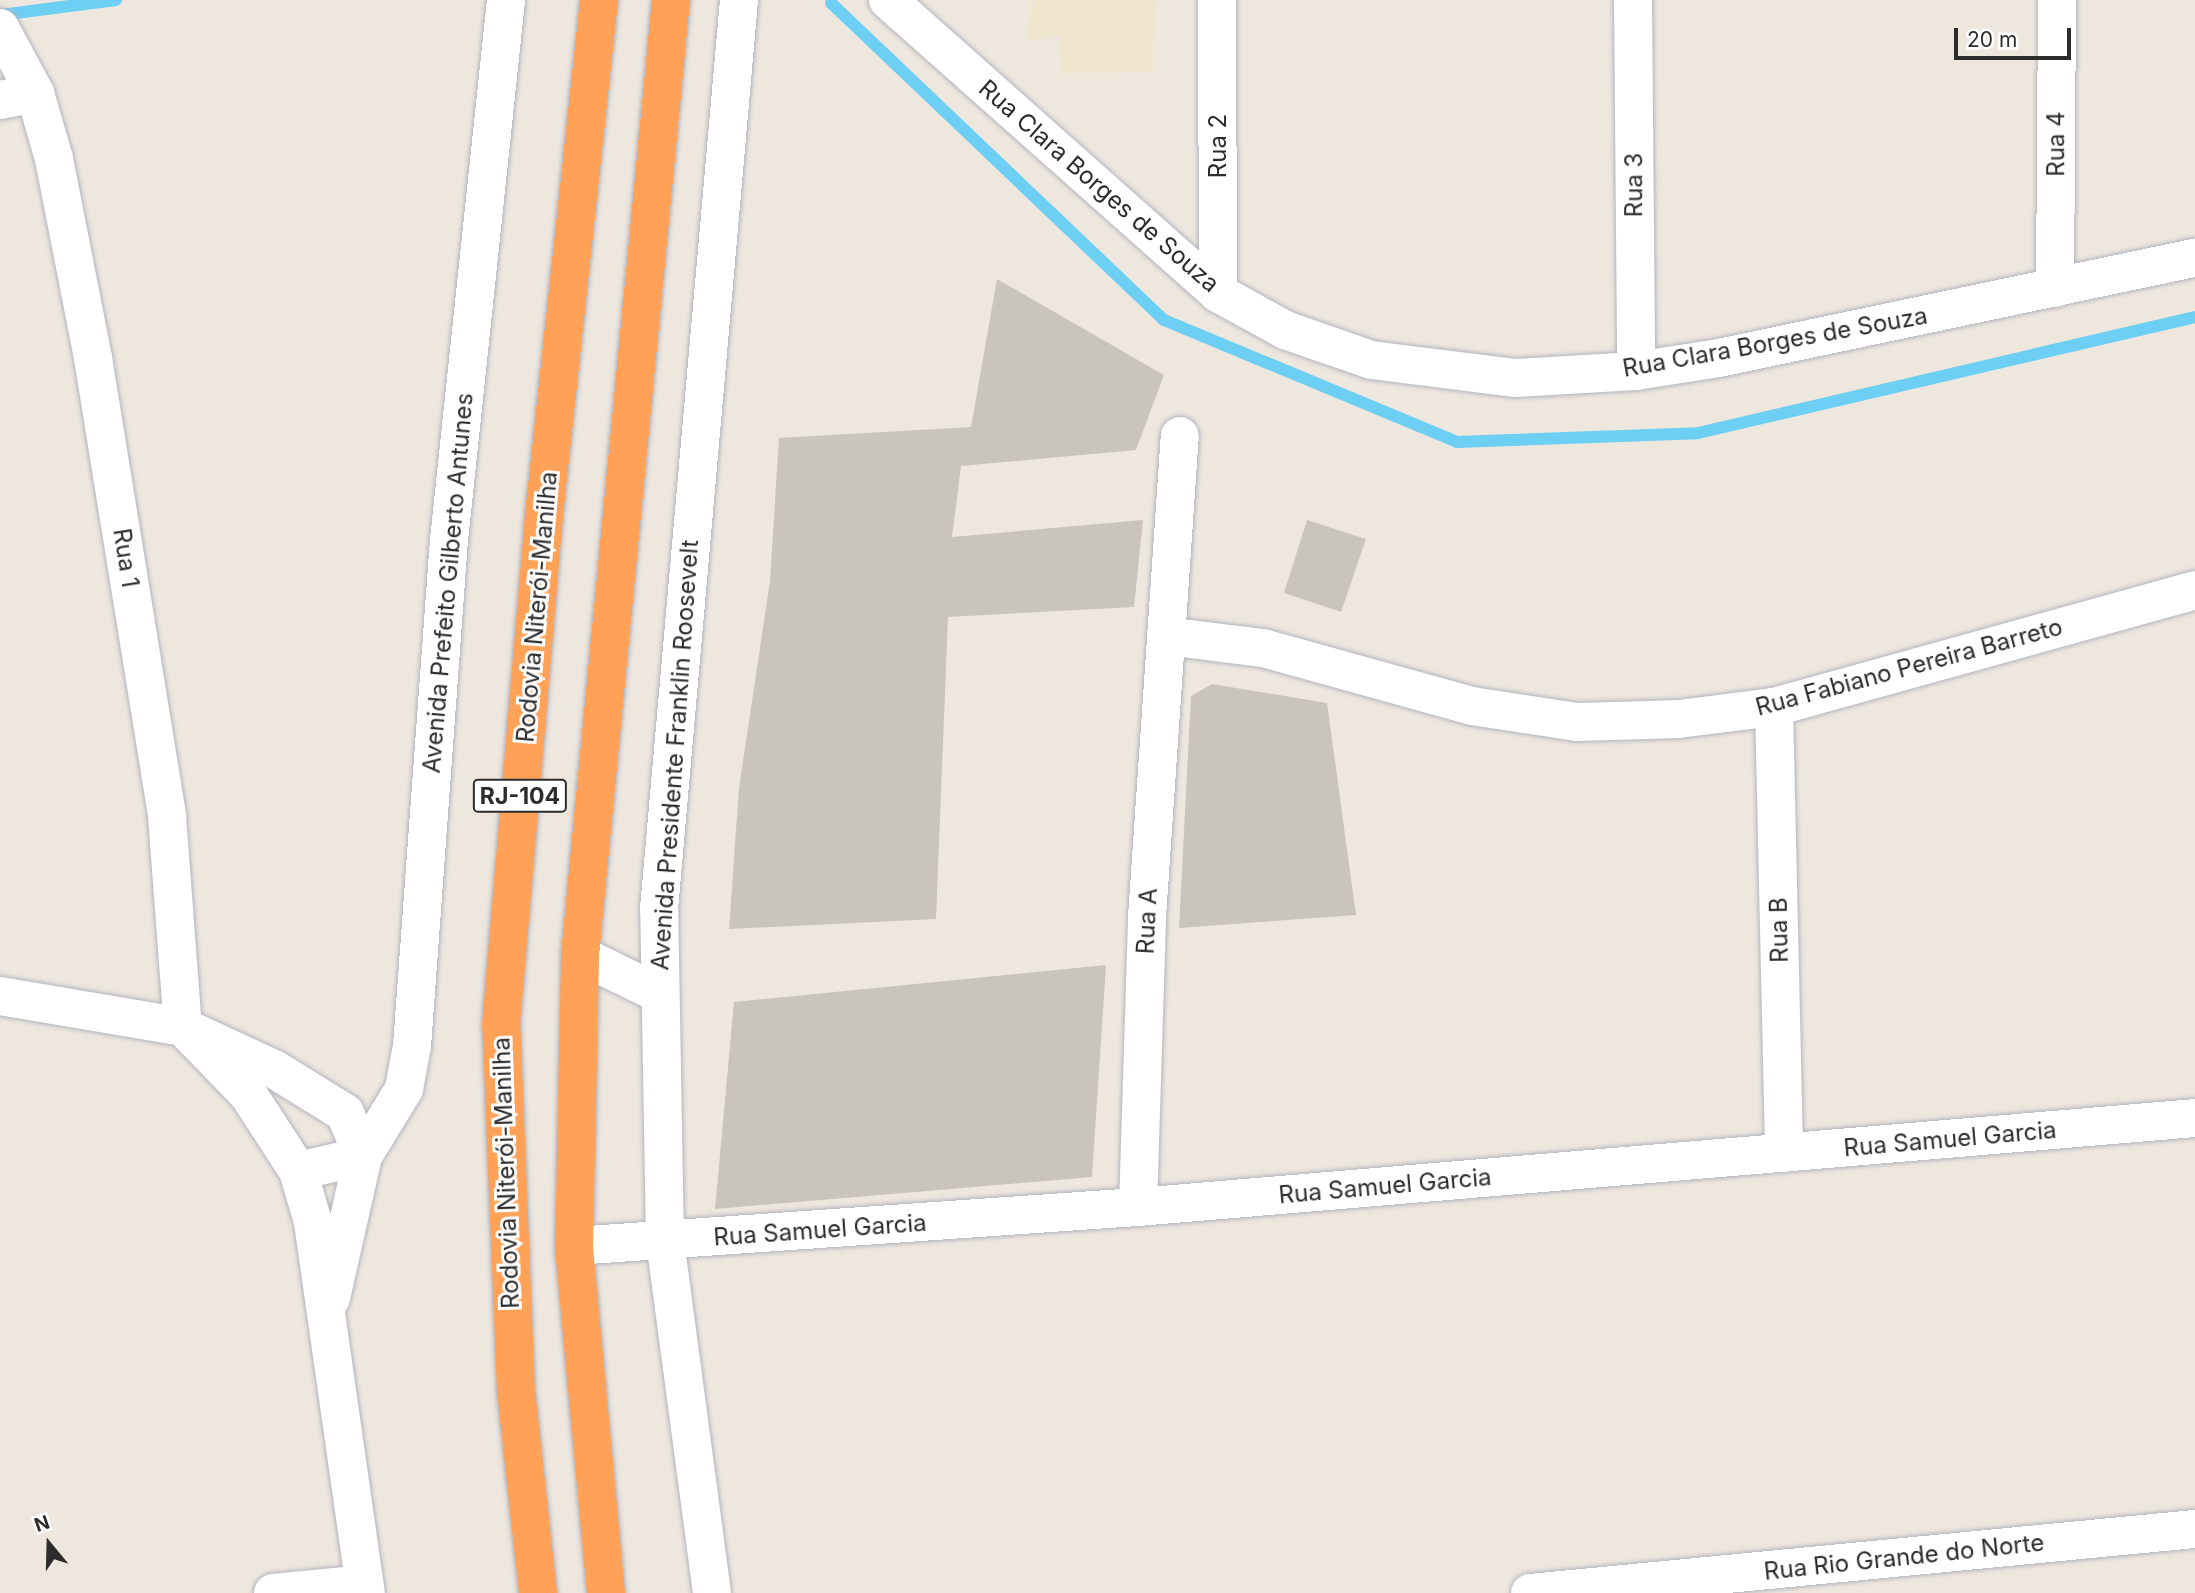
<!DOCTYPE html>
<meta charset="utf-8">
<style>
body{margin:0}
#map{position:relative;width:2195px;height:1593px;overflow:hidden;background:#eee7de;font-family:Inter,sans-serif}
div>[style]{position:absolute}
.education>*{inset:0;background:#f0e5cd}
.stream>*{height:12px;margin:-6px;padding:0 6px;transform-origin:6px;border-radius:6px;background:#6dcff4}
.building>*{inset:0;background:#c9c5bc}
.roads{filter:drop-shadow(0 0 2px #b2b4c0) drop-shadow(0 0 2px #b2b4c0)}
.street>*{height:38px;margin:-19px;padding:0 19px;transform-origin:19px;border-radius:19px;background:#fff}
.secondary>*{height:38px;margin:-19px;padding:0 19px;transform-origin:19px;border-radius:19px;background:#fff}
.highway>*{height:38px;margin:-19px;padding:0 19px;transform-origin:19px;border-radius:19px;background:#ffa258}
span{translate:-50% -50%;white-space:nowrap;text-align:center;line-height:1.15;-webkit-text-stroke:6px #fff;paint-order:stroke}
.shield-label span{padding:2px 5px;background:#fff;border:2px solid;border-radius:5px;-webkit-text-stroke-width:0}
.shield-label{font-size:23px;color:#2c2c2c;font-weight:700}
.street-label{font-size:24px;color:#2c2c2c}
.north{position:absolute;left:14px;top:1509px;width:70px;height:70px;-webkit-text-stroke:5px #fff;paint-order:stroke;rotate:341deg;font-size:19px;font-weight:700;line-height:28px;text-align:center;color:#2c2c2c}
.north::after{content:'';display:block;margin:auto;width:24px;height:32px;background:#2c2c2c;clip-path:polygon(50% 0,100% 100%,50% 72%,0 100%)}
.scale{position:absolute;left:1954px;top:28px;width:117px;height:32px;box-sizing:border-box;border:4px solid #2c2c2c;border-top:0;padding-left:9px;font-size:21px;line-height:24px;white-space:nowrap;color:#2c2c2c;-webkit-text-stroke:5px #fff;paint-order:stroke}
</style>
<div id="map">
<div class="education">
<div style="clip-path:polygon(1031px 0,1156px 0,1153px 72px,1062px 73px,1059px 36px,1027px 41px)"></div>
</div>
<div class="stream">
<div style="left:831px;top:3px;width:460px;rotate:43.6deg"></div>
<div style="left:1164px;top:320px;width:317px;rotate:22.6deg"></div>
<div style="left:1457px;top:442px;width:241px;rotate:-2.1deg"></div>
<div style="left:1698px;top:433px;width:510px;rotate:-13.14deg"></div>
<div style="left:0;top:15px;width:117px;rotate:-7.4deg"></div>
</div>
<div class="building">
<div style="clip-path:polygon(997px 279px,1164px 375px,1136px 450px,961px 466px,952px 537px,1143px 520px,1134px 607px,948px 617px,936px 919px,729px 929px,739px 788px,770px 581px,779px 438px,971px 427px)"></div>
<div style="clip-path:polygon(1307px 520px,1366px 539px,1341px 612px,1284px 593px)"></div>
<div style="clip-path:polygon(1212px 684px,1327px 703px,1356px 915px,1179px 928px,1191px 696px)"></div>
<div style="clip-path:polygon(1106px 965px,1092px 1177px,715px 1209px,734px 1002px)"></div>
</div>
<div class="roads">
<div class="street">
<div style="left:888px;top:0;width:441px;rotate:41.6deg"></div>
<div style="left:1218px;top:293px;width:77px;rotate:28.9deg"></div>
<div style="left:1285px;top:330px;width:91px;rotate:19.2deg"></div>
<div style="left:1371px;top:360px;width:146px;rotate:7.1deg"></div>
<div style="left:1516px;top:378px;width:120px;rotate:-3.3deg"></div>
<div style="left:1636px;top:371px;width:84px;rotate:-8.9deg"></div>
<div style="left:1719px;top:358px;width:486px;rotate:-11.9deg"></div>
<div style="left:1217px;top:0;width:293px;rotate:89.8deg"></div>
<div style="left:1633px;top:0;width:371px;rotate:89.5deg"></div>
<div style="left:0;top:28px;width:74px;rotate:61.7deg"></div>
<div style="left:35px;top:93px;width:69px;rotate:73.9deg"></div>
<div style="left:54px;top:159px;width:203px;rotate:78.9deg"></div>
<div style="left:93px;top:358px;width:464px;rotate:80.8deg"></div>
<div style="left:167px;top:816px;width:212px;rotate:85.7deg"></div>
<div style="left:0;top:100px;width:36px;rotate:-11deg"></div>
<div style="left:2055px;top:288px;width:288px;rotate:-89.6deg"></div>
<div style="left:1166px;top:636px;width:98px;rotate:7.1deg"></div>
<div style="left:1263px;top:648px;width:217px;rotate:15.5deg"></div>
<div style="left:1472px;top:706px;width:106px;rotate:8.7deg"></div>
<div style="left:1577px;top:722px;width:102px;rotate:-1.7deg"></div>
<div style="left:1679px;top:719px;width:96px;rotate:-7.2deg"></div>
<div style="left:1774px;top:707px;width:437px;rotate:-15.5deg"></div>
<div style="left:1774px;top:707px;width:446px;rotate:88.7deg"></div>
<div style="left:580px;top:955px;width:87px;rotate:26deg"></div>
<div style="left:0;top:996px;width:186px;rotate:9.6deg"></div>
<div style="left:183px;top:1027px;width:100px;rotate:24.8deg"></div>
<div style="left:274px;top:1069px;width:84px;rotate:31.8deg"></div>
<div style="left:345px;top:1113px;width:47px;rotate:67.3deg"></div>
<div style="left:363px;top:1156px;width:146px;rotate:102.7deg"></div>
<div style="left:183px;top:1027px;width:93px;rotate:45.9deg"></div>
<div style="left:248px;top:1094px;width:92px;rotate:57deg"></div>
<div style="left:298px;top:1171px;width:53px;rotate:73.6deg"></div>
<div style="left:313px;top:1222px;width:375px;rotate:81.9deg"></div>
<div style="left:298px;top:1171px;width:67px;rotate:-13deg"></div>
<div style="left:363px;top:1156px;width:79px;rotate:-58.5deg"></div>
<div style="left:404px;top:1089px;width:44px;rotate:-79.5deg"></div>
<div style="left:412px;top:1046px;width:507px;rotate:-85.82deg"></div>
<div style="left:449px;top:540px;width:543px;rotate:-83.97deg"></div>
<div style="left:1138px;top:1207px;width:290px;rotate:-88.2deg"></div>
<div style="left:1147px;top:917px;width:482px;rotate:-86.1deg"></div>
<div style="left:273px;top:1593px;width:91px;rotate:-5.6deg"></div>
<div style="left:712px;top:1593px;width:354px;rotate:-97.6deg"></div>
<div style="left:665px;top:1242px;width:333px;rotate:-91deg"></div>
<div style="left:659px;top:909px;width:913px;rotate:-84.97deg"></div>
<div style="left:1530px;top:1593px;width:668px;rotate:-5.5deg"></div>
</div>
<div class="secondary">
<div style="left:574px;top:1246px;width:565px;rotate:-3.96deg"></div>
<div style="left:1138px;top:1207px;width:1061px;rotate:-4.81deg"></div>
</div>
<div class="highway">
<div style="left:538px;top:1593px;width:203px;rotate:-96.2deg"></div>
<div style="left:516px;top:1391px;width:366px;rotate:-92.3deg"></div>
<div style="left:501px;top:1025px;width:512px;rotate:-85.18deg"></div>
<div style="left:544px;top:515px;width:518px;rotate:-83.9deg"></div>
<div style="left:606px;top:1593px;width:348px;rotate:-95.3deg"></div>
<div style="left:574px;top:1246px;width:291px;rotate:-88.8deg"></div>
<div style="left:580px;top:955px;width:959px;rotate:-84.56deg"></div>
</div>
</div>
<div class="shield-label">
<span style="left:520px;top:796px">RJ-104</span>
</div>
<div class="street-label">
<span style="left:2056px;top:144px;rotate:-90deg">Rua 4</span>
<span style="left:1218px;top:146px;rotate:-90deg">Rua 2</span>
<span style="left:1634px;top:185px;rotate:-90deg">Rua 3</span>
<span style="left:1099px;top:186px;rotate:41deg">Rua Clara Borges de Souza</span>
<span style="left:1775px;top:342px;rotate:-10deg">Rua Clara Borges de Souza</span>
<span style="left:126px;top:558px;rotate:81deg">Rua 1</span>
<span style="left:448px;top:583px;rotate:-85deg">Avenida Prefeito Gilberto Antunes</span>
<span style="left:537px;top:607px;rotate:-85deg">Rodovia Niterói-Manilha</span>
<span style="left:1909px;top:667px;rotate:-15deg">Rua Fabiano Pereira Barreto</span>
<span style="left:675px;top:755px;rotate:-86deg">Avenida Presidente Franklin Roosevelt</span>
<span style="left:1147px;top:921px;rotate:-87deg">Rua A</span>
<span style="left:1779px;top:930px;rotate:-91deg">Rua B</span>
<span style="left:1950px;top:1139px;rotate:-5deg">Rua Samuel Garcia</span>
<span style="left:506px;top:1173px;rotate:-92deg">Rodovia Niterói-Manilha</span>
<span style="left:1385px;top:1186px;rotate:-5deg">Rua Samuel Garcia</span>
<span style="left:820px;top:1230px;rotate:-4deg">Rua Samuel Garcia</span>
<span style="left:1904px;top:1557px;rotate:-6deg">Rua Rio Grande do Norte</span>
</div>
<div class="north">N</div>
<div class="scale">20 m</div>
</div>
